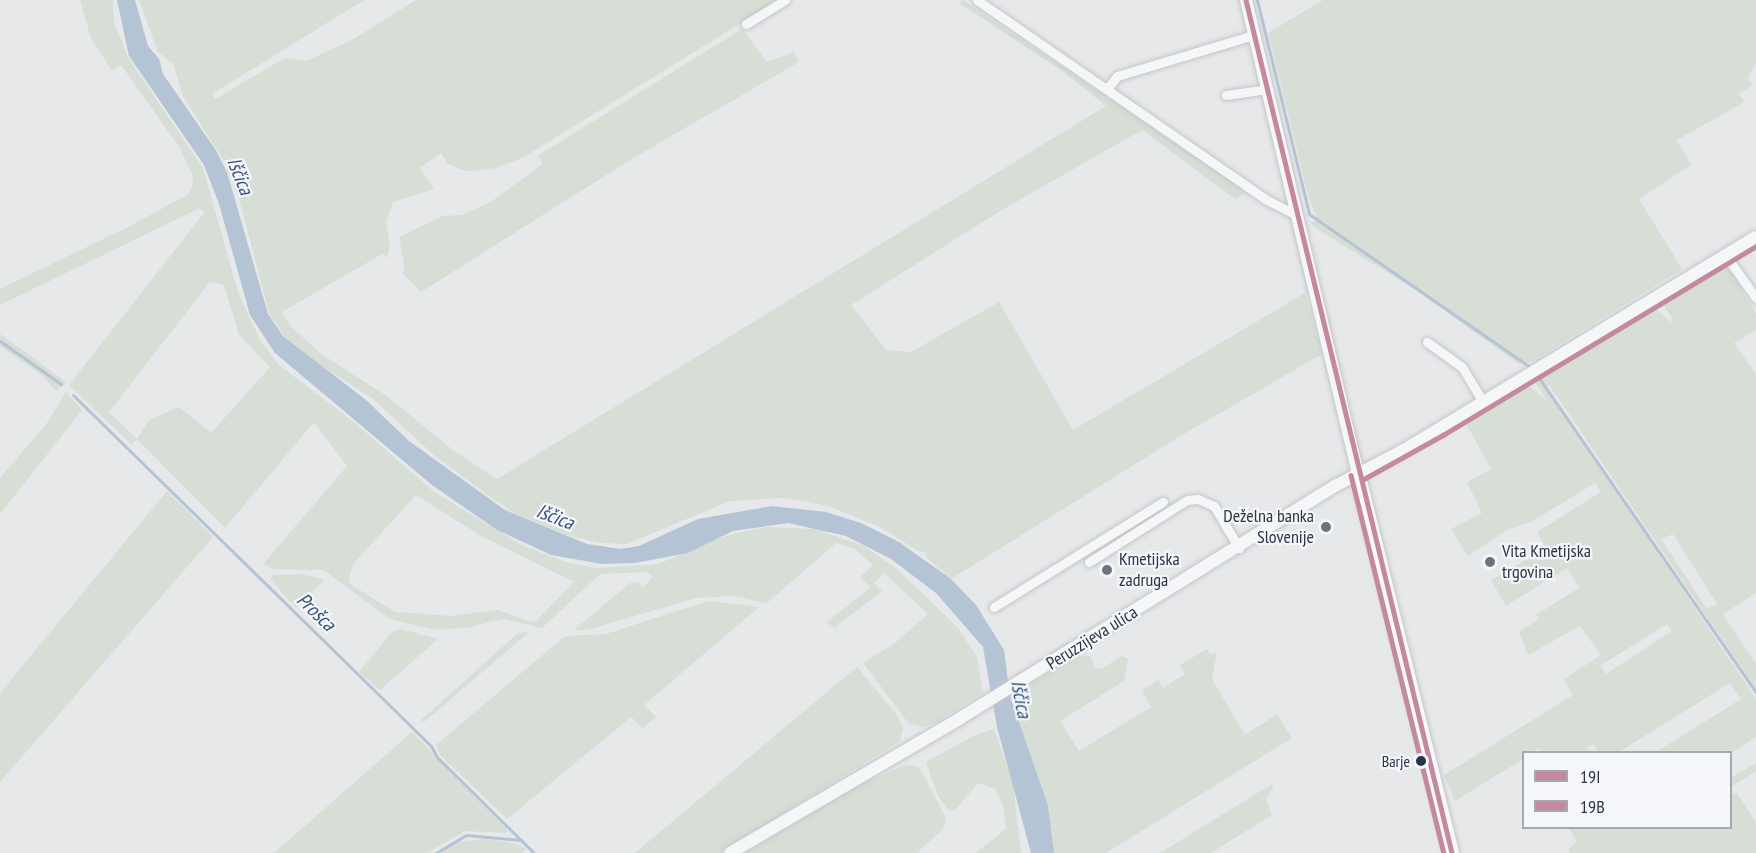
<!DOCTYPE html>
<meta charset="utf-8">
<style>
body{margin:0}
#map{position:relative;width:1756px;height:853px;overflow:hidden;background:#e6e8ea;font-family:"PT Sans Narrow",sans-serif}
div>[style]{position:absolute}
.green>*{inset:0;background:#d6ded6}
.water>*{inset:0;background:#b4c4d5}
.stream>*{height:3px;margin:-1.5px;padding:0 1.5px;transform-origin:1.5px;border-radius:1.5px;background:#b4c4d5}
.roads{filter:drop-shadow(0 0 2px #c4c6c8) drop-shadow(0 0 2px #c4c6c8)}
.minor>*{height:9px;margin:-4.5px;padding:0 4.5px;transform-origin:4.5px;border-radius:4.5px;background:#f5f6f7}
.tertiary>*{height:12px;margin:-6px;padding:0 6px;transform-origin:6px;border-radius:6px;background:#f5f6f7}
.secondary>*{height:14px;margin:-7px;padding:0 7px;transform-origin:7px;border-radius:7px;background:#f8f8f8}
.bus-1>*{height:4.5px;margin:-2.25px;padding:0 2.25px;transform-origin:2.25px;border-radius:2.25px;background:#c4899e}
.bus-2>*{height:4.5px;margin:-2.25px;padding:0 2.25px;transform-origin:2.25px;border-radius:2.25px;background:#c4899e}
.dots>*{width:16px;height:16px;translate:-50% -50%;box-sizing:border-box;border:3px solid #f4f6f9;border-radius:50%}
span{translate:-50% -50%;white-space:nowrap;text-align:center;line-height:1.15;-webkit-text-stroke:4.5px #f4f6f9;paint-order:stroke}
.bus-label{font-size:16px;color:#2b3445}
.right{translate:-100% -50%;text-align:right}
.poi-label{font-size:18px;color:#2b3445}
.left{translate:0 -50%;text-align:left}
.street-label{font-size:18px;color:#2b3445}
.water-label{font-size:20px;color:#34527a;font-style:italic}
.legend{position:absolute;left:1522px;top:751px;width:210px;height:78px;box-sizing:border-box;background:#f4f6f9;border:2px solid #a4a8b1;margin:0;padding:8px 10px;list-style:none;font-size:18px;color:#2b3445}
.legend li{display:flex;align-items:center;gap:12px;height:30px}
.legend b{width:30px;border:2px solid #a4a8b1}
</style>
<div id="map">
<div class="green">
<div style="clip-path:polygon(evenodd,80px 0,113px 0,114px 23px,129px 59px,203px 168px,238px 292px,260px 340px,279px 365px,354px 422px,434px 492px,523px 546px,569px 563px,595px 568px,658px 564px,728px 535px,765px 527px,815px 529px,864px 546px,897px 569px,958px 628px,977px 657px,983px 692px,939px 721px,923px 727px,909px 724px,863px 663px,895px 643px,928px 614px,884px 573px,874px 583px,882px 591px,834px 628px,827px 622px,871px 587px,860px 577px,873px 565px,855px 549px,836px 543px,767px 603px,731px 596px,696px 598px,587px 630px,574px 630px,630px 583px,638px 582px,643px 587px,653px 577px,647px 572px,600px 574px,542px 628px,502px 619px,471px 627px,435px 630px,390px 619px,324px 570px,274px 569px,263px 564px,347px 466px,314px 422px,225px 528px,141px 443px,137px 440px,131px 444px,69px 385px,204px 213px,200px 208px,0 305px,0 289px,128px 227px,189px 194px,192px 186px,193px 176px,180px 148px,121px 65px,112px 71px,91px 38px,80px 0,210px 282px,224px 285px,239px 335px,270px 367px,211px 433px,179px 407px,149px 420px,137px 439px,109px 412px,210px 282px,80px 0,416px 495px,481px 536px,574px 582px,534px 623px,498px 610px,451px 616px,395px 612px,350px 584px,349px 577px,354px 563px,416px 495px)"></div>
<div style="clip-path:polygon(139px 0,364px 0,212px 94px,215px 99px,285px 58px,306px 61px,352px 40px,416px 0,778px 0,524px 157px,494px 169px,466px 171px,448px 164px,441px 153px,420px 168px,434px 189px,393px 202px,386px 222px,390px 245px,387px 258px,382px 254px,282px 312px,290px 326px,323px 355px,388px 397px,454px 451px,497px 479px,1106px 106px,1061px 70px,959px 3px,963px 0,1244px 189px,1244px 194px,1235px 199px,1142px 130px,997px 213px,851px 305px,886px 350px,911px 352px,999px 302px,1073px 430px,1305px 293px,1322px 354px,1177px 438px,951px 579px,925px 556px,927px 553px,916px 550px,884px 529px,829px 506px,782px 498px,730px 501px,627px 544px,601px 543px,570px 536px,516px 514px,486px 494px,435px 456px,372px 398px,321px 366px,284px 336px,269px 313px,239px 199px,224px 161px,184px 98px,173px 64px,158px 52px)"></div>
<div style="clip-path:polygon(1323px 0,1756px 0,1756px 63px,1748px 77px,1752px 86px,1739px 93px,1744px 102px,1677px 140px,1691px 165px,1639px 199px,1682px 269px,1531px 362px,1519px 364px,1417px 291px,1317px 229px,1310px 223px,1318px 220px,1308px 196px,1268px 33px)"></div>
<div style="clip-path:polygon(742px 29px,767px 62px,794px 52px,799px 62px,630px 160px,421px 292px,402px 273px,405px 269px,399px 237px,443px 216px,463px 215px,492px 201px,542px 165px,539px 155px)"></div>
<div style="clip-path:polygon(evenodd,1727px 265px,1756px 314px,1756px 330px,1734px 343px,1756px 374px,1756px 593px,1723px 614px,1756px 664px,1756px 689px,1549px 385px,1547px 387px,1756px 699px,1756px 737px,1731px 753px,1656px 752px,1741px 699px,1730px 683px,1619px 752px,1598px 752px,1594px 744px,1587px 748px,1590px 752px,1543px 752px,1540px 749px,1524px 752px,1523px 759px,1455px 801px,1444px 775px,1573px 695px,1564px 679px,1601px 655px,1580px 626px,1528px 655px,1519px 632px,1539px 619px,1536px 615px,1579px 588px,1567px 568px,1506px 606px,1491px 580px,1546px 548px,1537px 532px,1601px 492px,1595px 483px,1531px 522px,1507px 530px,1468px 556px,1451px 529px,1482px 513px,1467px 482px,1491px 469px,1466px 424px,1529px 386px,1549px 403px,1535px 382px,1656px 309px,1670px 322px,1673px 319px,1663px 305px,1727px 265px,1673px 534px,1717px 604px,1707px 609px,1661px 539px,1673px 534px,1727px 265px,1667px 624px,1672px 631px,1606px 674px,1600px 666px,1667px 624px)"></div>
<div style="clip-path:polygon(0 334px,24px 351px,66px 382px,56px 391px,44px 377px,0 346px)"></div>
<div style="clip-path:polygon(66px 392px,82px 410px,0 514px,0 478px,47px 423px)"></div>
<div style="clip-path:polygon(167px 491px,213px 537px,0 782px,0 693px)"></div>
<div style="clip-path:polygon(301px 574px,324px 580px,296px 608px,271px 580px,272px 575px)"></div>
<div style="clip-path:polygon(708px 601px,759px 607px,644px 705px,656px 717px,643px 728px,631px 717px,507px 819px,440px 755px,436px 745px,565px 636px,606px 634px)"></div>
<div style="clip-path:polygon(400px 629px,438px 639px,380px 690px,359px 672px,392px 632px)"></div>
<div style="clip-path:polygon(529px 632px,424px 722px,421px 720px,518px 633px)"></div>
<div style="clip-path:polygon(1207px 649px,1211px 655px,1217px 652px,1212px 679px,1245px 735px,1277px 714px,1292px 738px,1106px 853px,1054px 853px,1048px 804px,1010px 696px,1077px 656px,1090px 656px,1095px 668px,1102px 669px,1121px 656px,1128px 659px,1124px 681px,1060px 721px,1079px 751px,1151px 707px,1142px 690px,1158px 680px,1163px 688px,1185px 674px,1180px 665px)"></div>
<div style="clip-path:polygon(857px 667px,896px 714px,903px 728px,900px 741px,721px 853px,635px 853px)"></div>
<div style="clip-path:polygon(994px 729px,1013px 783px,1021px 853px,976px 853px,1006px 829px,1003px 806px,995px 789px,978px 783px,957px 808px,949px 811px,938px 796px,926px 762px,973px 736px)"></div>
<div style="clip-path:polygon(412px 732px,507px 827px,507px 833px,465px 831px,427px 853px,274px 853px)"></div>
<div style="clip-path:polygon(1756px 763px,1756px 771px,1731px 787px,1731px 778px)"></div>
<div style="clip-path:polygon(905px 765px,919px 767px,946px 818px,943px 829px,917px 853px,745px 853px,857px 786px)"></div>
<div style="clip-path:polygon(1272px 784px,1273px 788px,1266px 799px,1272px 815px,1211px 853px,1160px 853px)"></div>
<div style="clip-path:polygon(1736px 792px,1756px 822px,1756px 853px,1570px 853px,1568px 849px,1577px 842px,1569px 828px,1730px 828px,1731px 796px)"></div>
<div style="clip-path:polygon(483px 839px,513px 843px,526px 849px,521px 853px,441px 853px,457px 842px)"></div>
</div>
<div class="water">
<div style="clip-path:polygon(117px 0,135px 0,148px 46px,159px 59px,163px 74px,215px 149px,227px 172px,268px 314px,283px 336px,366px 400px,409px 441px,505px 510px,587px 544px,621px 549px,639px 546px,698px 519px,772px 506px,826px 512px,861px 523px,899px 542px,951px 579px,976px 605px,1004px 650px,1010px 696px,1048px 805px,1054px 853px,1031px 853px,997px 727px,983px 647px,936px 593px,891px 559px,846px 536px,788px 523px,733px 531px,688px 553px,635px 563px,602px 564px,551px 555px,497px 530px,432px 485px,275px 353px,250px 315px,219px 204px,204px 165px,129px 56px)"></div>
</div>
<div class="stream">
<div style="left:1257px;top:0;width:220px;rotate:76.3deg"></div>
<div style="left:1309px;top:214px;width:270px;rotate:34.7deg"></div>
<div style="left:0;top:341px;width:75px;rotate:35.2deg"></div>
<div style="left:1537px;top:375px;width:385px;rotate:55.4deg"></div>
<div style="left:73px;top:395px;width:501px;rotate:44.43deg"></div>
<div style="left:431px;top:746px;width:13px;rotate:61deg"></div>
<div style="left:437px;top:757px;width:136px;rotate:44.7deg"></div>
<div style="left:436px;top:853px;width:35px;rotate:-31deg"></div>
<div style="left:466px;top:835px;width:55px;rotate:5.2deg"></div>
</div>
<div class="roads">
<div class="minor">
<div style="left:977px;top:0;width:350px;rotate:34.6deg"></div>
<div style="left:1265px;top:199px;width:37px;rotate:27deg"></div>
<div style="left:746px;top:24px;width:46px;rotate:-31.6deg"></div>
<div style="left:1107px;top:89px;width:16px;rotate:-52deg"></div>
<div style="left:1117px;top:76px;width:143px;rotate:-16.7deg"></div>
<div style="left:1226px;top:95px;width:41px;rotate:-8.3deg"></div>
<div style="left:1726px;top:256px;width:52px;rotate:54.5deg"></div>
<div style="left:1427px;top:342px;width:43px;rotate:35.5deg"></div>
<div style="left:1462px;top:367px;width:41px;rotate:59deg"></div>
<div style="left:1089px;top:562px;width:116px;rotate:-32.3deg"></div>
<div style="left:1187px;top:500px;width:11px;rotate:-5deg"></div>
<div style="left:1198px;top:499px;width:17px;rotate:24deg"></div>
<div style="left:1214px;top:506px;width:49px;rotate:59.2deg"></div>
<div style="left:994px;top:607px;width:199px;rotate:-31.9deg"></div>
</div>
<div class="tertiary">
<div style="left:1246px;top:0;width:486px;rotate:76.7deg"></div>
<div style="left:730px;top:853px;width:265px;rotate:-30.3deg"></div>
<div style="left:959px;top:719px;width:442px;rotate:-31.8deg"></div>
<div style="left:1335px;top:486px;width:78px;rotate:-27.6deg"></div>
<div style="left:1404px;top:450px;width:411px;rotate:-31.2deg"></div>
</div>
<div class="secondary">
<div style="left:1358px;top:473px;width:391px;rotate:76.1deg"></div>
</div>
</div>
<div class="bus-1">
<div style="left:1246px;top:0;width:878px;rotate:76.42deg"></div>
</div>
<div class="bus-2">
<div style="left:1351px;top:475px;width:389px;rotate:76.2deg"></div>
<div style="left:1362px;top:480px;width:93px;rotate:-29.1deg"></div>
<div style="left:1443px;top:435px;width:366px;rotate:-31.1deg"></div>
</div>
<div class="dots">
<div style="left:1326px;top:527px;background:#6c737f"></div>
<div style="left:1490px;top:562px;background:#6c737f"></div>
<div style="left:1107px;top:570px;background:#6c737f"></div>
<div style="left:1421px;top:761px;background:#2b3445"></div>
</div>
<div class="bus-label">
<span class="right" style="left:1410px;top:761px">Barje</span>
</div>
<div class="poi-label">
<span class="right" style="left:1314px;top:527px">Deželna banka<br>Slovenije</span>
<span class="left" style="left:1502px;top:562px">Vita Kmetijska<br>trgovina</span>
<span class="left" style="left:1119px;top:570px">Kmetijska<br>zadruga</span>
</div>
<div class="street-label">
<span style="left:1092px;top:638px;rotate:-32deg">Peruzzijeva ulica</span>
</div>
<div class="water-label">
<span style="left:240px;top:176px;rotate:68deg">Iščica</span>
<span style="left:555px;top:517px;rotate:21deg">Iščica</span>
<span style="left:316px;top:612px;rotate:44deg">Prošca</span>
<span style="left:1021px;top:699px;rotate:79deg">Iščica</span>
</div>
<ul class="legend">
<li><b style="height:8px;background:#c4899e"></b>19I</li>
<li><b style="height:8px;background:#c4899e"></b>19B</li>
</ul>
</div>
